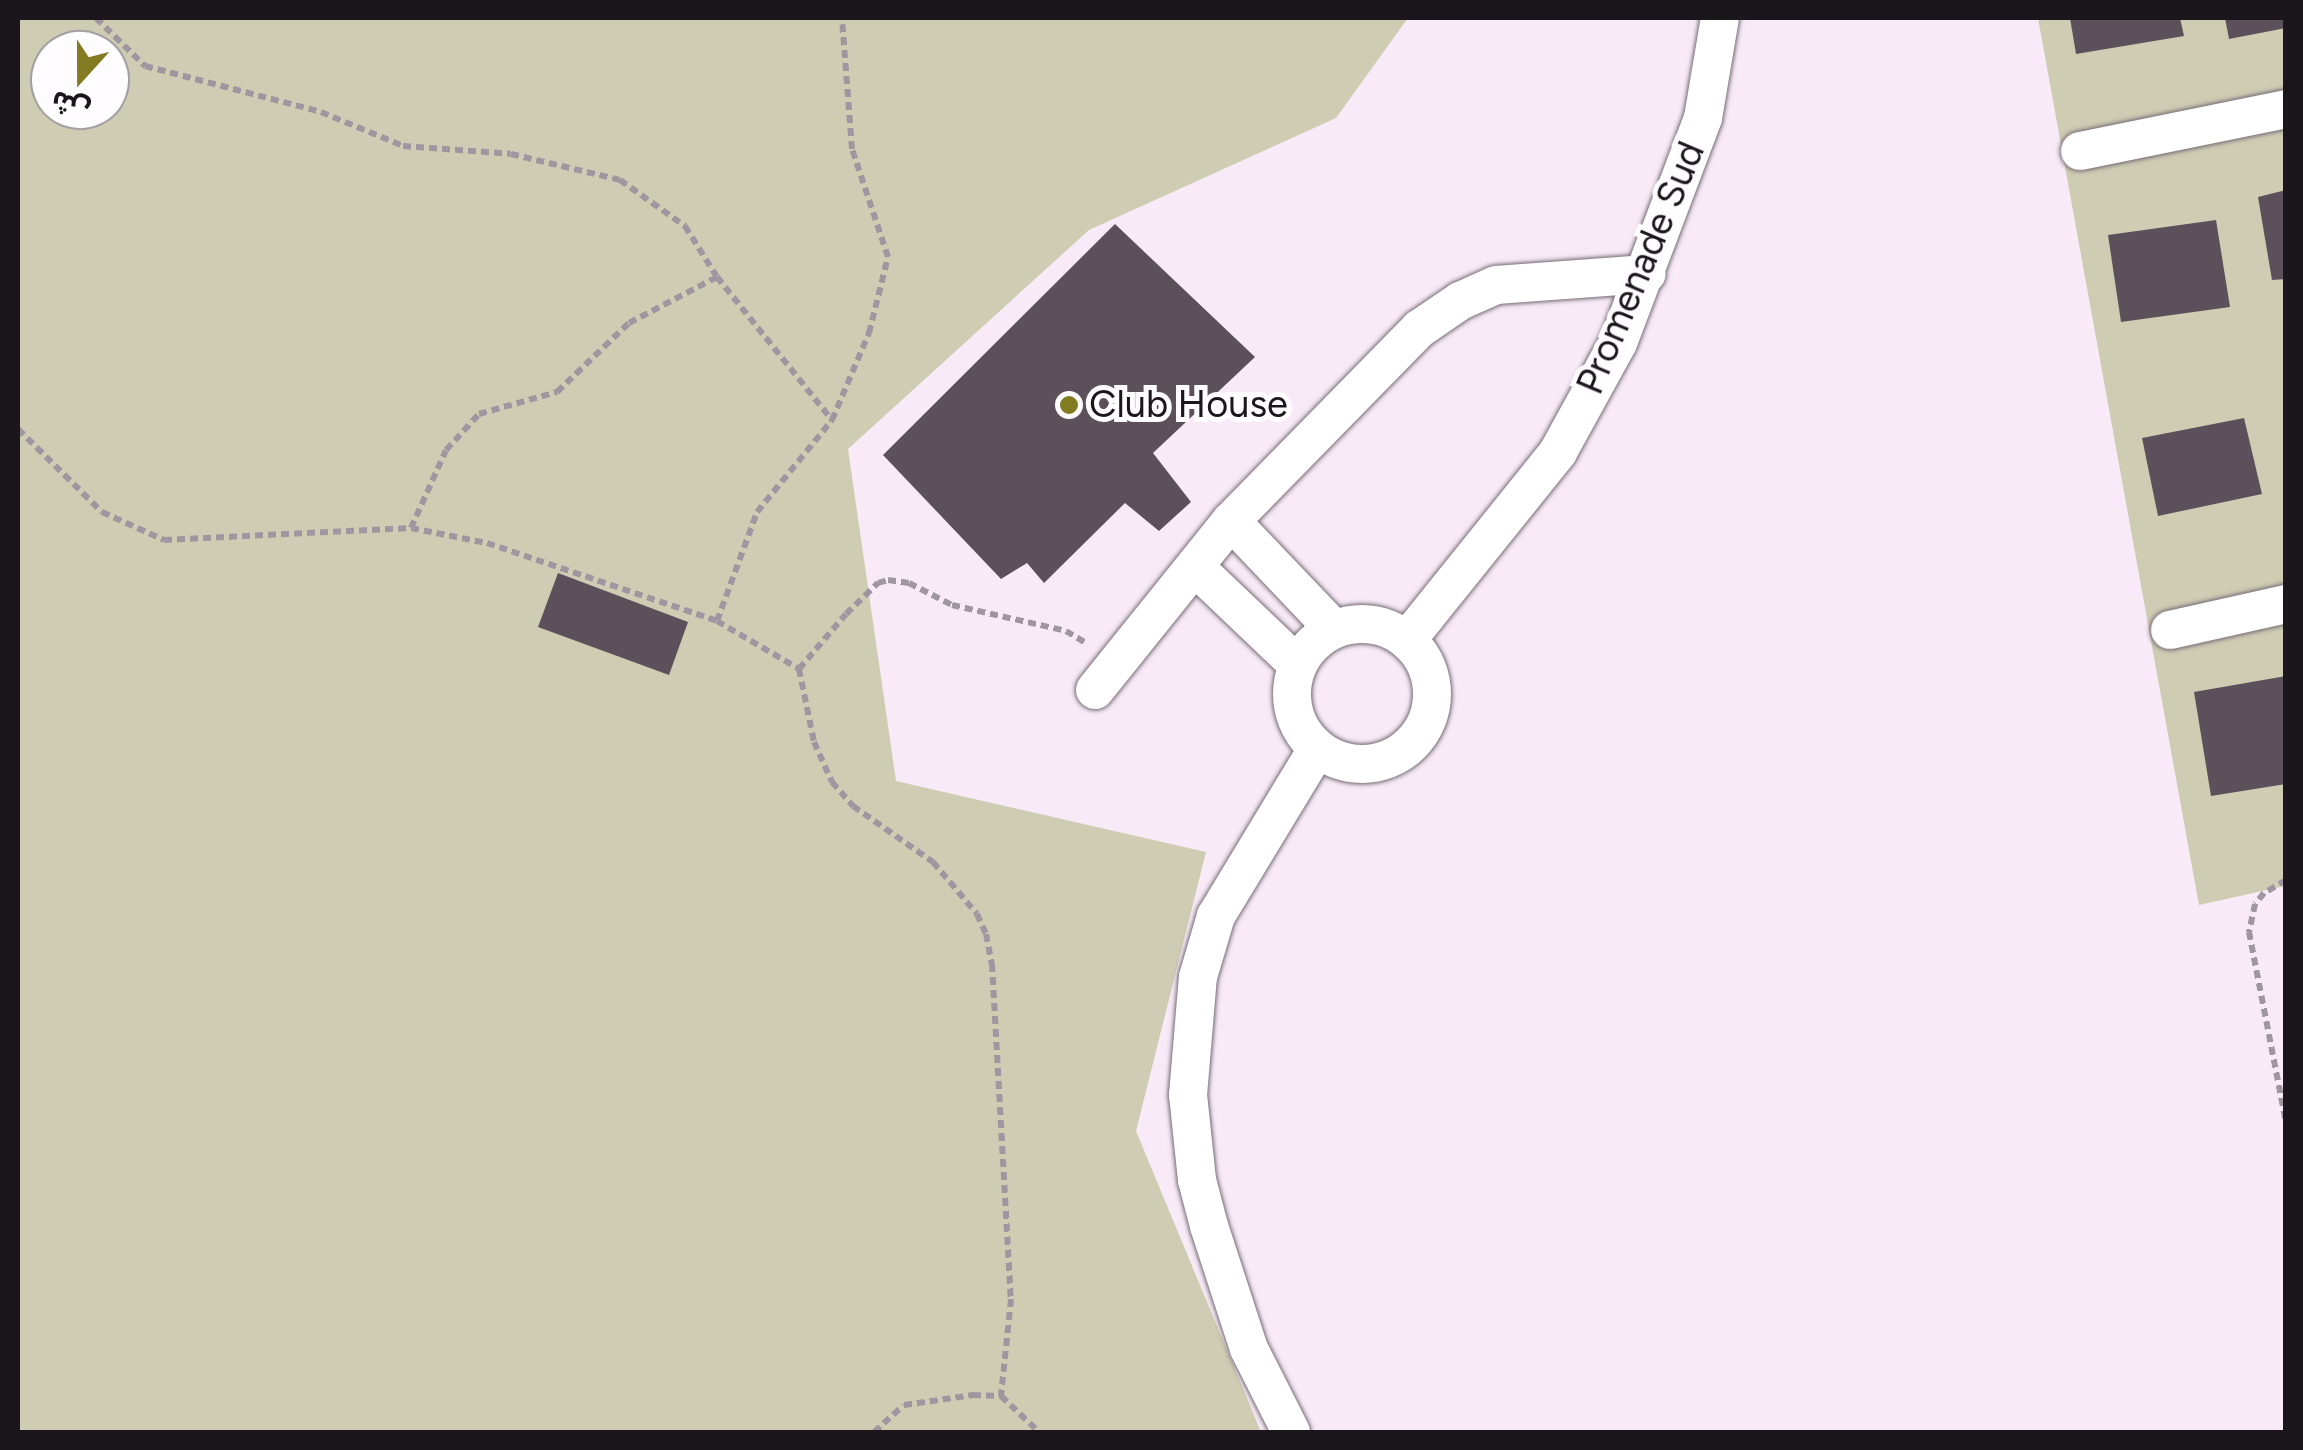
<!DOCTYPE html>
<meta charset="utf-8">
<style>
body{margin:0}
#map{position:relative;width:2303px;height:1450px;overflow:hidden;background:#f8ebf7;font-family:Figtree,"Noto Sans Arabic",sans-serif}
div>[style]{position:absolute}
.green>*{inset:0;background:#ceccb3}
.building>*{inset:0;background:#5c515b}
.path>*{height:6px;margin-top:-3px;transform-origin:0;background:repeating-linear-gradient(90deg,#9f969f 0 8px,transparent 0 13px)}
.roads{filter:drop-shadow(0 0 2px #776c77) drop-shadow(0 0 2px #776c77)}
.minor>*{height:38px;margin:-19px;padding:0 19px;transform-origin:19px;border-radius:19px;background:#fff}
.minor>.ring{margin:-19px;padding:0;box-sizing:content-box;background:none;border:38px solid #fff;border-radius:50%}
.dots>*{width:28px;height:28px;translate:-50% -50%;box-sizing:border-box;border:5px solid #fefcfe;border-radius:50%}
span{translate:-50% -50%;white-space:nowrap;text-align:center;line-height:1.15;-webkit-text-stroke:10px #fefcfe;paint-order:stroke}
.street-label{font-size:38px;color:#1b161b}
.poi-label{font-size:38px;color:#1b161b}
.left{translate:0 -50%;text-align:left}
.frame{position:absolute;inset:0;border:20px solid #1b161b;pointer-events:none}
.north{position:absolute;left:30px;top:30px;width:100px;height:100px;box-sizing:border-box;background:#fefcfe;border:2px solid #a3a0a3;border-radius:50%;rotate:201deg;font-size:28px;font-weight:700;line-height:40px;text-align:center;color:#1b161b}
.north::after{content:'';display:block;margin:auto;width:35px;height:45px;background:#837b21;clip-path:polygon(50% 0,100% 100%,50% 72%,0 100%)}
</style>
<div id="map">
<div class="green">
<div style="clip-path:polygon(evenodd,18px 18px,1408px 18px,1336px 118px,1089px 230px,848px 449px,896px 781px,1206px 852px,1136px 1131px,1261px 1432px,18px 1432px,18px 18px,50px 50px,110px 50px,110px 110px,50px 110px,50px 50px)"></div>
<div style="clip-path:polygon(2038px 18px,2285px 18px,2285px 886px,2199px 905px)"></div>
</div>
<div class="building">
<div style="clip-path:polygon(2070px 18px,2180px 18px,2184px 36px,2076px 54px)"></div>
<div style="clip-path:polygon(2225px 18px,2286px 18px,2286px 28px,2229px 39px)"></div>
<div style="clip-path:polygon(2286px 190px,2286px 279px,2272px 280px,2258px 197px)"></div>
<div style="clip-path:polygon(2216px 220px,2230px 307px,2121px 322px,2108px 235px)"></div>
<div style="clip-path:polygon(1115px 224px,1255px 357px,1153px 453px,1191px 502px,1159px 531px,1125px 503px,1044px 583px,1027px 563px,1001px 579px,883px 455px)"></div>
<div style="clip-path:polygon(2244px 418px,2262px 494px,2158px 516px,2142px 438px)"></div>
<div style="clip-path:polygon(558px 573px,688px 622px,669px 675px,538px 627px)"></div>
<div style="clip-path:polygon(2286px 676px,2286px 784px,2211px 796px,2194px 692px)"></div>
</div>
<div class="path">
<div style="left:96px;top:18px;width:69px;rotate:44.4deg"></div>
<div style="left:145px;top:66px;width:182px;rotate:14.6deg"></div>
<div style="left:321px;top:112px;width:89px;rotate:22.5deg"></div>
<div style="left:403px;top:146px;width:108px;rotate:4.2deg"></div>
<div style="left:511px;top:154px;width:112px;rotate:13.4deg"></div>
<div style="left:620px;top:180px;width:80px;rotate:35.3deg"></div>
<div style="left:685px;top:226px;width:60px;rotate:57.9deg"></div>
<div style="left:717px;top:277px;width:184px;rotate:51.2deg"></div>
<div style="left:18px;top:429px;width:118px;rotate:44.7deg"></div>
<div style="left:102px;top:512px;width:68px;rotate:24.3deg"></div>
<div style="left:164px;top:540px;width:247px;rotate:-2.8deg"></div>
<div style="left:411px;top:528px;width:77px;rotate:11.2deg"></div>
<div style="left:487px;top:543px;width:243px;rotate:18.7deg"></div>
<div style="left:717px;top:621px;width:95px;rotate:30.3deg"></div>
<div style="left:799px;top:669px;width:75px;rotate:78.4deg"></div>
<div style="left:814px;top:742px;width:44px;rotate:65.8deg"></div>
<div style="left:832px;top:782px;width:32px;rotate:49deg"></div>
<div style="left:853px;top:806px;width:98px;rotate:35deg"></div>
<div style="left:933px;top:862px;width:68px;rotate:49.8deg"></div>
<div style="left:977px;top:914px;width:22px;rotate:66deg"></div>
<div style="left:986px;top:934px;width:31px;rotate:79deg"></div>
<div style="left:992px;top:964px;width:336px;rotate:86.8deg"></div>
<div style="left:1011px;top:1299px;width:98px;rotate:95.9deg"></div>
<div style="left:411px;top:528px;width:85px;rotate:-65.8deg"></div>
<div style="left:446px;top:450px;width:49px;rotate:-47.5deg"></div>
<div style="left:479px;top:414px;width:81px;rotate:-15.8deg"></div>
<div style="left:557px;top:392px;width:100px;rotate:-43.8deg"></div>
<div style="left:629px;top:323px;width:99px;rotate:-27.6deg"></div>
<div style="left:717px;top:621px;width:116px;rotate:-69.8deg"></div>
<div style="left:757px;top:512px;width:119px;rotate:-50.8deg"></div>
<div style="left:832px;top:420px;width:95px;rotate:-67deg"></div>
<div style="left:869px;top:333px;width:78px;rotate:-76deg"></div>
<div style="left:888px;top:257px;width:114px;rotate:-108.4deg"></div>
<div style="left:852px;top:149px;width:131px;rotate:-94.4deg"></div>
<div style="left:799px;top:669px;width:72px;rotate:-49.5deg"></div>
<div style="left:846px;top:614px;width:45px;rotate:-44.1deg"></div>
<div style="left:878px;top:583px;width:10px;rotate:-17deg"></div>
<div style="left:888px;top:580px;width:21px;rotate:8deg"></div>
<div style="left:909px;top:583px;width:48px;rotate:27.1deg"></div>
<div style="left:952px;top:605px;width:117px;rotate:12.8deg"></div>
<div style="left:1066px;top:631px;width:23px;rotate:31deg"></div>
<div style="left:2286px;top:880px;width:26px;rotate:149deg"></div>
<div style="left:2264px;top:893px;width:14px;rotate:129deg"></div>
<div style="left:2255px;top:904px;width:29px;rotate:102deg"></div>
<div style="left:2249px;top:932px;width:194px;rotate:79deg"></div>
<div style="left:874px;top:1432px;width:40px;rotate:-42deg"></div>
<div style="left:904px;top:1405px;width:70px;rotate:-8.2deg"></div>
<div style="left:973px;top:1395px;width:28px;rotate:2deg"></div>
<div style="left:1001px;top:1396px;width:52px;rotate:43.5deg"></div>
</div>
<div class="roads">
<div class="minor">
<div style="left:2080px;top:151px;width:210px;rotate:-11.5deg"></div>
<div style="left:1231px;top:521px;width:149px;rotate:46.4deg"></div>
<div style="left:1195px;top:567px;width:142px;rotate:43.6deg"></div>
<div class="ring" style="left:1292px;top:624px;width:102px;height:102px"></div>
<div style="left:2170px;top:630px;width:119px;rotate:-12.6deg"></div>
<div style="left:1407px;top:640px;width:241px;rotate:-51.2deg"></div>
<div style="left:1558px;top:452px;width:124px;rotate:-61.2deg"></div>
<div style="left:1618px;top:343px;width:241px;rotate:-69.3deg"></div>
<div style="left:1703px;top:118px;width:101px;rotate:-80.4deg"></div>
<div style="left:1095px;top:690px;width:217px;rotate:-51.2deg"></div>
<div style="left:1231px;top:521px;width:269px;rotate:-45.6deg"></div>
<div style="left:1419px;top:329px;width:50px;rotate:-34.3deg"></div>
<div style="left:1460px;top:301px;width:39px;rotate:-24deg"></div>
<div style="left:1496px;top:285px;width:151px;rotate:-4.2deg"></div>
<div style="left:1291px;top:1432px;width:93px;rotate:-116.8deg"></div>
<div style="left:1249px;top:1349px;width:129px;rotate:-108deg"></div>
<div style="left:1209px;top:1226px;width:48px;rotate:-104.6deg"></div>
<div style="left:1197px;top:1180px;width:85px;rotate:-96deg"></div>
<div style="left:1188px;top:1095px;width:118px;rotate:-85.2deg"></div>
<div style="left:1198px;top:977px;width:64px;rotate:-73.6deg"></div>
<div style="left:1216px;top:916px;width:195px;rotate:-58.8deg"></div>
</div>
</div>
<div class="dots">
<div style="left:1069px;top:405px;background:#837b21"></div>
</div>
<div class="street-label">
<span style="left:1641px;top:268px;rotate:-67deg">Promenade Sud</span>
</div>
<div class="poi-label">
<span class="left" style="left:1089px;top:405px">Club House</span>
</div>
<div class="frame"></div>
<div class="north">ش</div>
</div>
